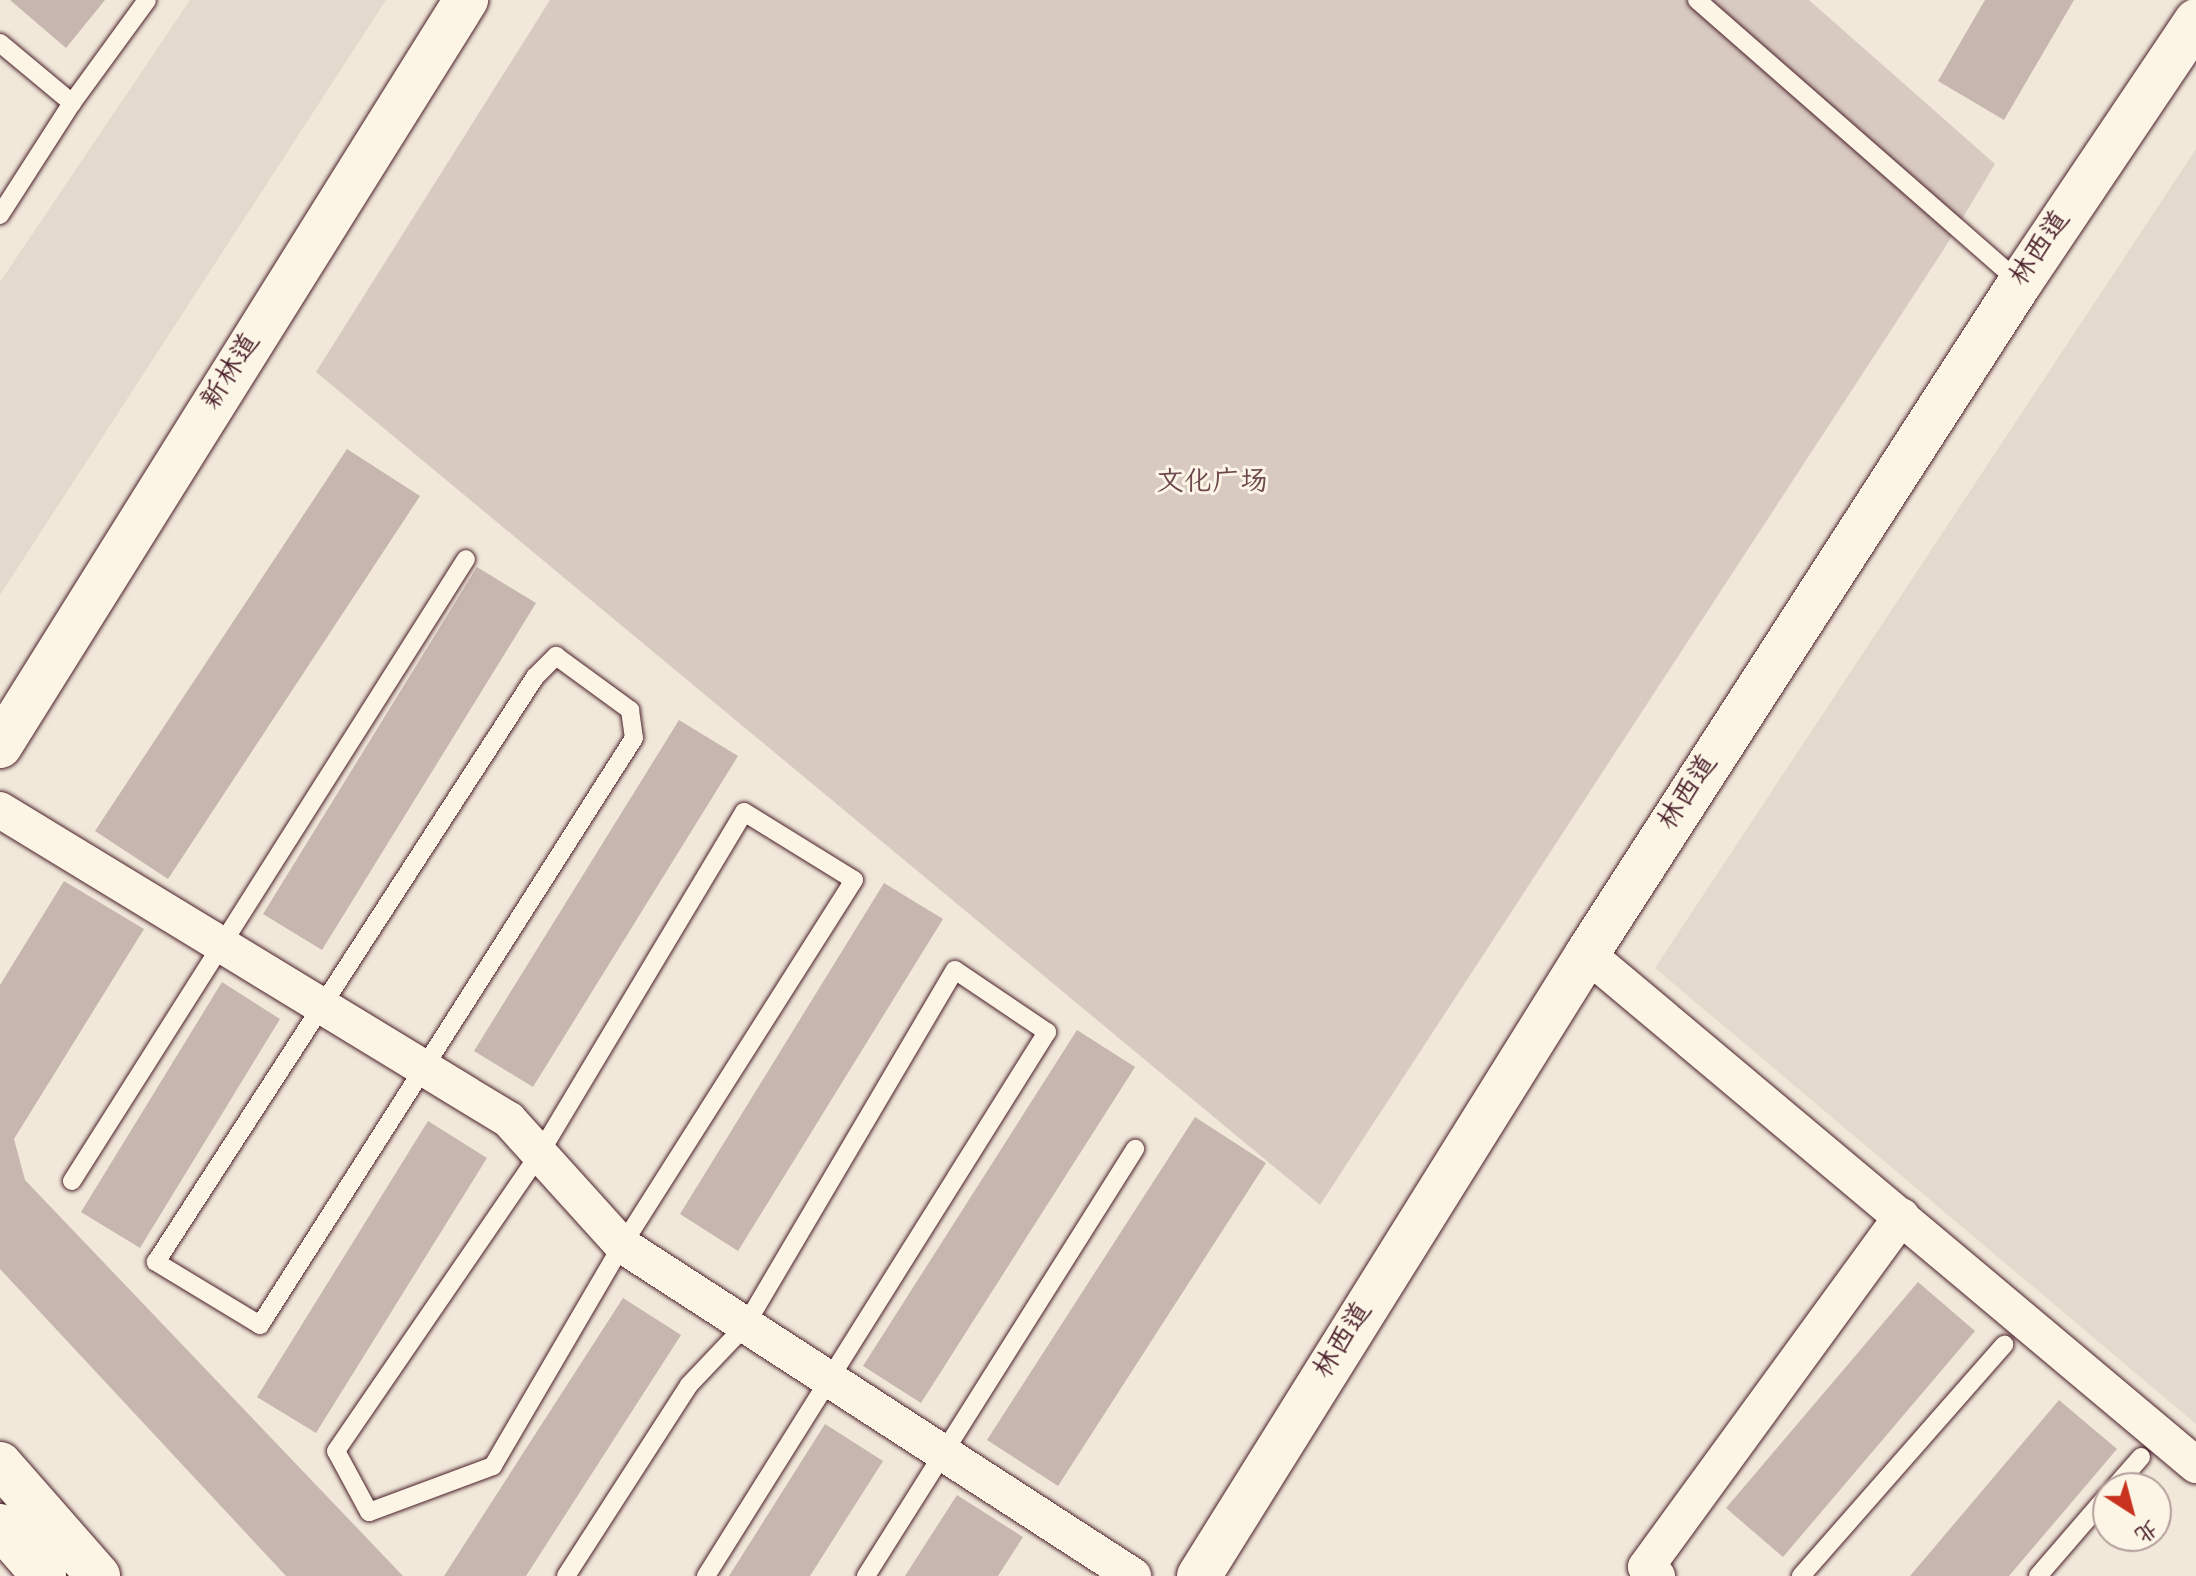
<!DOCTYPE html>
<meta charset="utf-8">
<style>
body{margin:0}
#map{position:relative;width:2196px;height:1576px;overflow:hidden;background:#f1e8da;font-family:Dekko,"LXGW WenKai TC",sans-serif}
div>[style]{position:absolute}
.built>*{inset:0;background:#e4d9cd}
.green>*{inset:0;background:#d8cac0}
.building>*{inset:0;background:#c7b6af}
.roads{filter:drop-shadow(0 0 2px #4a1f2b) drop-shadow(0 0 2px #4a1f2b)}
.lane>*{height:18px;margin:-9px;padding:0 9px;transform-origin:9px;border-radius:9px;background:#fcf5e5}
.street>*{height:36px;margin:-18px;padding:0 18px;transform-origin:18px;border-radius:18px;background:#fcf5e5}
.secondary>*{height:44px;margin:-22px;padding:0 22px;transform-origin:22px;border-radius:22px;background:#fcf5e5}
span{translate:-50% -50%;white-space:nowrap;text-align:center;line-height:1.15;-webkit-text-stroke:6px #fcf5e5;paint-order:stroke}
.street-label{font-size:28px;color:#4a1f2b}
.park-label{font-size:28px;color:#6e4a50}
.north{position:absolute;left:2092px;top:1472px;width:80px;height:80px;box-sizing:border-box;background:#fcf5e5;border:2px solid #b59f9b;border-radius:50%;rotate:144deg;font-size:22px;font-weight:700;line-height:32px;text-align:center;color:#4a1f2b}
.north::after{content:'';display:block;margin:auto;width:28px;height:36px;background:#c8321e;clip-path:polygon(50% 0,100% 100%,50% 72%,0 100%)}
</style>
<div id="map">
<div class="built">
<div style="clip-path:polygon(190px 0,386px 0,0 595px,0 282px)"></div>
<div style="clip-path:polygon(2196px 149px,2196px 1424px,1655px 968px)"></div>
</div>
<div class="green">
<div style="clip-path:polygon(550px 0,1809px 0,1995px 164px,1944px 249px,1320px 1205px,316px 372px)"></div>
</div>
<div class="building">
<div style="clip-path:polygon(10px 0,105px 0,66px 48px)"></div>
<div style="clip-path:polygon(1985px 0,2074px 0,2004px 120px,1938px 81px)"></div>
<div style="clip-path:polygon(347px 449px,420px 496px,168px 879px,95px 831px)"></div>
<div style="clip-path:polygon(477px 567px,536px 603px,322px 950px,263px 914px)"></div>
<div style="clip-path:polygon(679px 720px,738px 756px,533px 1087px,474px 1051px)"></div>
<div style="clip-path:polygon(64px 881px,144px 929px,14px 1139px,25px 1180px,403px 1576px,286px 1576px,0 1269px,0 985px)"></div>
<div style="clip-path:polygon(884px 883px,943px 919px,738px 1251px,680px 1214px)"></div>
<div style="clip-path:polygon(222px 982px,280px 1019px,140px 1248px,81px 1212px)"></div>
<div style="clip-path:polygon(1077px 1030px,1135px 1067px,921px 1403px,863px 1366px)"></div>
<div style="clip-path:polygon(1195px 1117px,1266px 1163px,1058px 1486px,987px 1440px)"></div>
<div style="clip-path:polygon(428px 1121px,487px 1158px,316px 1433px,257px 1397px)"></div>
<div style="clip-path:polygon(1918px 1282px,1975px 1331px,1783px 1557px,1726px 1508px)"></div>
<div style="clip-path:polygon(623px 1298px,681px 1335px,526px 1576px,444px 1576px)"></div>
<div style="clip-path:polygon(2059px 1400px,2117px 1449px,2009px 1576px,1910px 1576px)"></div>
<div style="clip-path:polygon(825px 1424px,883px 1461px,810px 1576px,729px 1576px)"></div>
<div style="clip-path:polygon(957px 1495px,1023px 1537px,998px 1576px,905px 1576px)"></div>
</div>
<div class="roads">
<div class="lane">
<div style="left:1697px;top:0;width:429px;rotate:41.2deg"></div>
<div style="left:0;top:43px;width:94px;rotate:39.8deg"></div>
<div style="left:0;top:215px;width:133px;rotate:-57.3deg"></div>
<div style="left:72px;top:103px;width:127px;rotate:-53.9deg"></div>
<div style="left:556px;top:656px;width:92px;rotate:36.1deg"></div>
<div style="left:630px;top:710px;width:28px;rotate:82deg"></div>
<div style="left:634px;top:738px;width:696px;rotate:122.5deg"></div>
<div style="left:260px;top:1325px;width:122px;rotate:-148.8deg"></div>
<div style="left:156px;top:1262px;width:697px;rotate:-57.06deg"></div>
<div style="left:535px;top:677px;width:30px;rotate:-45deg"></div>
<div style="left:744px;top:812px;width:129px;rotate:31.7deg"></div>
<div style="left:854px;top:880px;width:432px;rotate:122.4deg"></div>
<div style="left:622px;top:1245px;width:256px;rotate:120.3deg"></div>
<div style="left:493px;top:1466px;width:132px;rotate:159.6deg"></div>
<div style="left:369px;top:1512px;width:69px;rotate:-118.4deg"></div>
<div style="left:336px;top:1451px;width:361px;rotate:-55.6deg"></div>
<div style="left:540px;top:1153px;width:397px;rotate:-59.1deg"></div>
<div style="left:72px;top:1181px;width:736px;rotate:-57.65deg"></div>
<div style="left:2114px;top:1488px;width:41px;rotate:-48.9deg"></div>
<div style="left:566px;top:1576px;width:227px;rotate:-57.2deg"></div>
<div style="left:689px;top:1385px;width:81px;rotate:-46.5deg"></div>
<div style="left:745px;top:1326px;width:413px;rotate:-59.5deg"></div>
<div style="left:955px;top:970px;width:111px;rotate:34deg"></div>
<div style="left:1047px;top:1032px;width:642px;rotate:122.08deg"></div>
<div style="left:866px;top:1576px;width:505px;rotate:-57.79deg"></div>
<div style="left:1801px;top:1576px;width:308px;rotate:-48.7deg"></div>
<div style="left:2038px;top:1576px;width:107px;rotate:-49.2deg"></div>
</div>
<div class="street">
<div style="left:0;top:810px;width:596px;rotate:31.34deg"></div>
<div style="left:509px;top:1120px;width:169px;rotate:47.9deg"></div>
<div style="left:622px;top:1245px;width:609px;rotate:32.93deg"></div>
<div style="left:1587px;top:954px;width:795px;rotate:40deg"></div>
<div style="left:1657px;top:1576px;width:14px;rotate:-141deg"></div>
<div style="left:1646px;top:1567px;width:434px;rotate:-53.9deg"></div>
</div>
<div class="secondary">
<div style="left:0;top:746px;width:880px;rotate:-58.01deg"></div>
<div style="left:0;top:1464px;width:149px;rotate:48.8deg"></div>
<div style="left:0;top:1526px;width:67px;rotate:48.7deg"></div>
<div style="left:1199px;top:1576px;width:733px;rotate:-58.04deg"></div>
<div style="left:1587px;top:954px;width:799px;rotate:-57.17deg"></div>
<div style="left:2020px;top:283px;width:316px;rotate:-56.1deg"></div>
</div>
</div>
<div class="street-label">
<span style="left:2042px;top:250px;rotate:-56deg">林西道</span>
<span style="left:233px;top:373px;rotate:-58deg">新林道</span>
<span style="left:1690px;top:794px;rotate:-57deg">林西道</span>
<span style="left:1345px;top:1342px;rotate:-58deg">林西道</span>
</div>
<div class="park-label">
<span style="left:1212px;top:485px">文化广场</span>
</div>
<div class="north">北</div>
</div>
